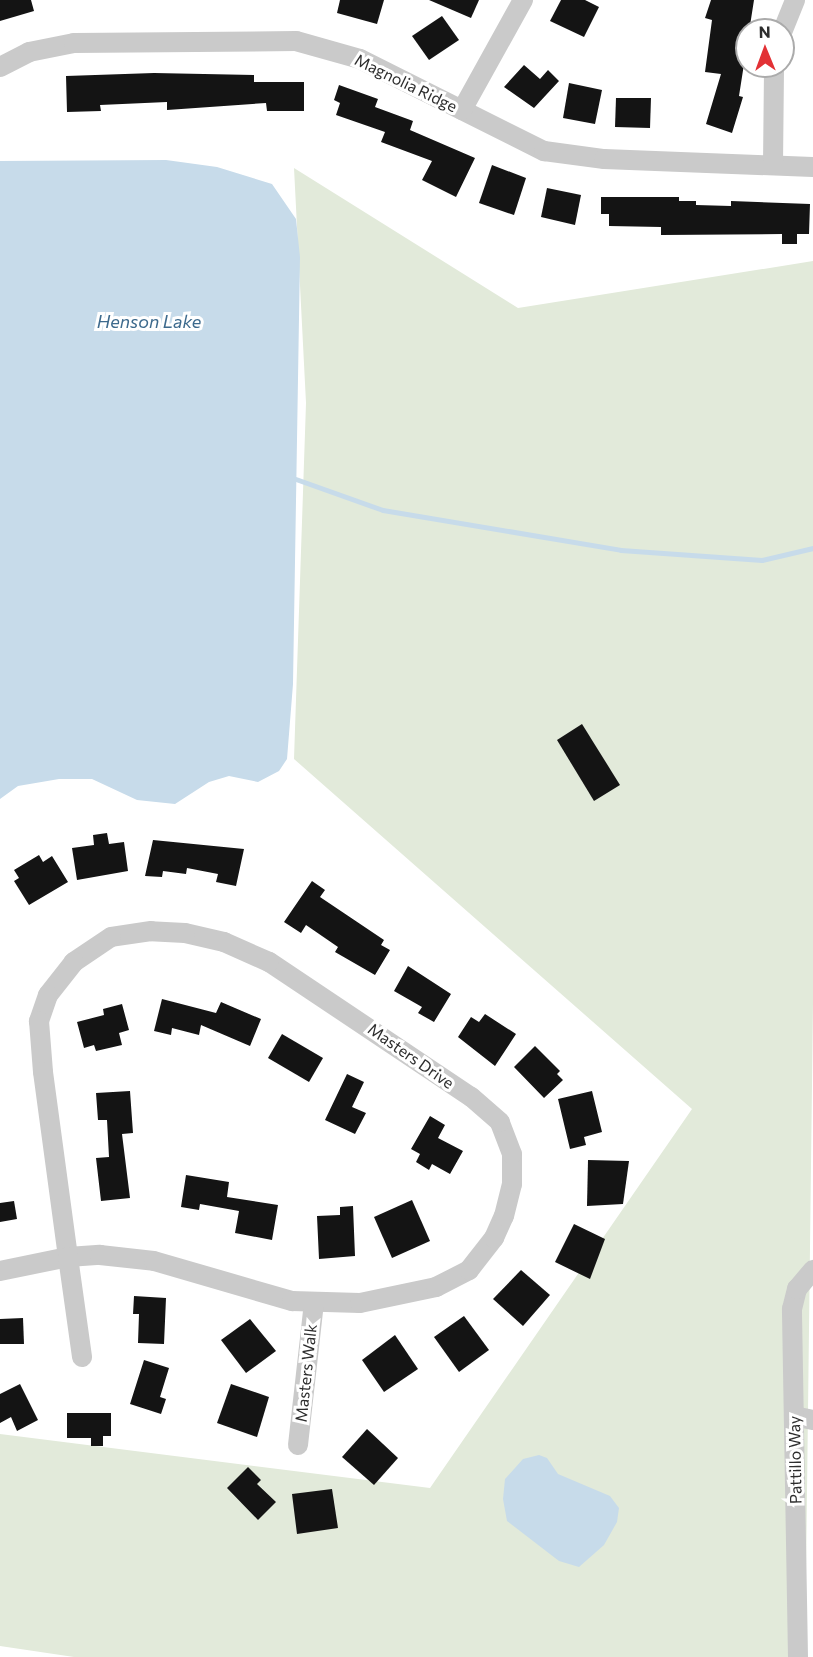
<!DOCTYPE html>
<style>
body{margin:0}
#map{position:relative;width:813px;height:1657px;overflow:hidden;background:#fff;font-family:Commissioner,sans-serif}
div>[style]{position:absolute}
.green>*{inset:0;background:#e2eada}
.water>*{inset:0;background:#c7dbea}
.stream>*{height:4.5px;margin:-2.25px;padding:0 2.25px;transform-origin:2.25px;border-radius:2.25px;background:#c7dbea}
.building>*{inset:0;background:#141414}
.minor>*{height:20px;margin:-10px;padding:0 10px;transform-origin:10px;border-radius:10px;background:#cacaca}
span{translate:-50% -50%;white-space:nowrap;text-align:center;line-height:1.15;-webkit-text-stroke:6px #fff;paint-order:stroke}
.street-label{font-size:16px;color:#2d2d2d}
.water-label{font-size:18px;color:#3d6a8d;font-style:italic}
.north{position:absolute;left:735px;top:18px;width:60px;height:60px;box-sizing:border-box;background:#fff;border:2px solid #ababab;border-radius:50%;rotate:359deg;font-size:16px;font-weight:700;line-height:24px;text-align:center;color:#2d2d2d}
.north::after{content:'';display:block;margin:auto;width:21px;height:27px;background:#e23135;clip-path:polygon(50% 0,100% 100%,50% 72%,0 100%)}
</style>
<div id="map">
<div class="green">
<div style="clip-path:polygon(294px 168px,518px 308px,813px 261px,813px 1003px,805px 1657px,74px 1657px,0 1646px,0 1434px,430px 1488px,692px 1109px,294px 759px,306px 403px)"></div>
</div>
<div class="water">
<div style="clip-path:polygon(166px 160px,217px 167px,272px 184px,296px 219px,300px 257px,293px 684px,287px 759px,279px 771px,258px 782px,229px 776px,209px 782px,175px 804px,137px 800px,92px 779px,59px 779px,18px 786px,0 799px,0 161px)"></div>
<div style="clip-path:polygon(539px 1455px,547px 1458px,558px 1474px,610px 1496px,619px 1508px,617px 1522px,604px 1545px,579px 1567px,559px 1561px,507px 1521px,503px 1499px,505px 1479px,523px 1459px)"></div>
</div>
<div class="stream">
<div style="left:296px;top:479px;width:92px;rotate:19.6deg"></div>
<div style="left:383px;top:510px;width:241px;rotate:9.5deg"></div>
<div style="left:621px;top:550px;width:141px;rotate:4.1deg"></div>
<div style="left:762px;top:560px;width:52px;rotate:-13.2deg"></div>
</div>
<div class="building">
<div style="clip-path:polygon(0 0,31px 0,34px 11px,0 21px)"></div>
<div style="clip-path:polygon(340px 0,384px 0,377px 24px,337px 13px)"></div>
<div style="clip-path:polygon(429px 0,479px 0,471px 18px)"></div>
<div style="clip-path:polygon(561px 0,585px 0,599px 7px,584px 37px,550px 21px)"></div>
<div style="clip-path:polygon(711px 0,754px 0,739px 96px,743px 97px,732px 133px,706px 124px,721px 74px,705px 72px,712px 20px,705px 18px)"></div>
<div style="clip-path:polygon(442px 16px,459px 40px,429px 60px,412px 36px)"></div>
<div style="clip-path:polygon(524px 65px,540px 79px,548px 70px,559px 81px,534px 108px,504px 87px)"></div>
<div style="clip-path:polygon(154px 73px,254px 75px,254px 82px,304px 82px,304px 111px,267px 111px,266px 103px,167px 110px,167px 102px,100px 105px,101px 111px,67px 112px,66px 76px)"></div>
<div style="clip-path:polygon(569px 83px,602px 90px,595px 124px,563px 118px)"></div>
<div style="clip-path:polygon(339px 85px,378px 99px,375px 107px,413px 121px,410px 130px,475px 158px,456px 197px,422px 180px,432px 161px,381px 142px,385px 132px,336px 115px,340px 103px,334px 100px)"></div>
<div style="clip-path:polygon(616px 98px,651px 98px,650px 128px,615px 127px)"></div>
<div style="clip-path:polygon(492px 165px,526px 178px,514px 215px,479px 203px)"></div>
<div style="clip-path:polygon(547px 188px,581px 195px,575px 225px,541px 217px)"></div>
<div style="clip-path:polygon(601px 197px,679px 197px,679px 201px,696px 201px,696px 205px,731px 206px,731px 201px,810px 204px,809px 234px,797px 234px,797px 244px,782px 244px,782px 234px,661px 235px,661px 227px,609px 226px,609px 214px,601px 214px)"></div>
<div style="clip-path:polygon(582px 724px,620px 785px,594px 801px,557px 740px)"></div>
<div style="clip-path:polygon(107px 833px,109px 844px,124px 842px,128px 871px,77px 880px,72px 848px,94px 845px,93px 835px)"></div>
<div style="clip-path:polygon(153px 840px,244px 849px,236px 886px,216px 882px,218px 874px,187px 868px,186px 874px,163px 871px,162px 877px,145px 876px)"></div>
<div style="clip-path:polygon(39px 855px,43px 862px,52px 856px,68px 882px,29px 905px,14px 881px,19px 878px,14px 870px)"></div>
<div style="clip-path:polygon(312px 881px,325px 890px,320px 897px,384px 940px,381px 945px,390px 950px,375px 975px,335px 952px,338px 947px,306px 925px,301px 933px,284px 922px)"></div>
<div style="clip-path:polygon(408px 966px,451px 994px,434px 1022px,418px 1013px,422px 1007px,394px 991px)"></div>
<div style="clip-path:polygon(162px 999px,216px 1013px,221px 1002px,261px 1019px,250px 1046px,201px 1025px,199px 1035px,172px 1028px,171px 1035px,154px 1031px)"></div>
<div style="clip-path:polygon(122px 1004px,129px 1030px,119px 1033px,122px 1045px,96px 1051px,94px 1045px,84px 1048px,77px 1022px,104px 1015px,103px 1009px)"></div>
<div style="clip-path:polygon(485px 1014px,516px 1034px,495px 1066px,458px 1037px,471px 1017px,479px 1022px)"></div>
<div style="clip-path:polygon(282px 1034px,323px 1058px,309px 1082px,268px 1058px)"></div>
<div style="clip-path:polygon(535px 1046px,560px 1071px,557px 1074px,563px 1080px,544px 1098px,514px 1067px)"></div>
<div style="clip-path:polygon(347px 1074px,364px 1082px,352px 1107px,366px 1113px,355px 1134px,325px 1120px)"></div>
<div style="clip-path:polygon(130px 1091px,133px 1133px,122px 1134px,130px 1198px,101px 1201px,96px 1158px,109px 1157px,107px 1120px,98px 1120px,96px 1093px)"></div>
<div style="clip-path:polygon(592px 1091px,602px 1132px,584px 1137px,586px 1145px,570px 1149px,558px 1099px)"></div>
<div style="clip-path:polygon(430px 1116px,445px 1125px,438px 1138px,463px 1151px,450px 1174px,432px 1164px,429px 1170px,416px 1162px,420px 1154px,411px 1149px)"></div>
<div style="clip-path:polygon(588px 1160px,629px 1161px,623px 1204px,587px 1206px)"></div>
<div style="clip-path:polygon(186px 1175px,229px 1182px,227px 1197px,278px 1205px,272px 1240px,235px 1233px,239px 1211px,200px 1204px,199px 1210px,181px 1207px)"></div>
<div style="clip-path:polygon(412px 1200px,430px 1241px,392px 1258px,374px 1217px)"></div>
<div style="clip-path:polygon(14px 1201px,17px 1219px,0 1222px,0 1203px)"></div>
<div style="clip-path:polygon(353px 1206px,355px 1256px,319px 1259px,317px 1216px,340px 1215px,340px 1207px)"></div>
<div style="clip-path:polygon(574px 1224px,605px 1239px,590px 1279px,555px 1262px)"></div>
<div style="clip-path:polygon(521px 1270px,550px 1295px,523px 1326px,493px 1299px)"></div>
<div style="clip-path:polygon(134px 1296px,166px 1298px,164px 1344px,138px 1343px,139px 1314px,133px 1314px)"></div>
<div style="clip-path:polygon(464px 1316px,489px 1350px,459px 1372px,434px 1337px)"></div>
<div style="clip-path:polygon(23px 1318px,24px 1344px,0 1344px,0 1319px)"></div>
<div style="clip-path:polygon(250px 1319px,276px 1351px,246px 1373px,221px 1340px)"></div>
<div style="clip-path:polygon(395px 1335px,418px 1369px,384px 1392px,362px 1360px)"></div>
<div style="clip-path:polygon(144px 1360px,169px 1368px,160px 1397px,166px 1399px,161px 1414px,130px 1404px)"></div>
<div style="clip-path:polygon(20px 1384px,38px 1420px,17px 1431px,11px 1417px,0 1423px,0 1394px)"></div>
<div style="clip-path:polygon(231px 1384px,269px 1397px,257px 1437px,217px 1423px)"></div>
<div style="clip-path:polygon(67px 1413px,111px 1413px,111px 1436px,103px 1436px,103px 1446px,91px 1446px,91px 1438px,67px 1438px)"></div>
<div style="clip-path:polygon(367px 1429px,398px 1458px,374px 1485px,342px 1457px)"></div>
<div style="clip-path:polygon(248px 1467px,261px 1480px,257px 1484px,276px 1502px,258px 1520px,227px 1488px)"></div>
<div style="clip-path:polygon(332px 1489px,338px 1528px,297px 1534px,292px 1494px)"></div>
</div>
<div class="minor">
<div style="left:783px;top:30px;width:32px;rotate:-68deg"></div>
<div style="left:0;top:67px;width:33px;rotate:-27deg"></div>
<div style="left:29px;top:52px;width:46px;rotate:-11.3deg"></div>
<div style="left:74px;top:43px;width:222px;rotate:-0.5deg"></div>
<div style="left:296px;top:41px;width:66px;rotate:15.7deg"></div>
<div style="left:360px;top:59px;width:206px;rotate:26.6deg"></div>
<div style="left:544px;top:151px;width:61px;rotate:7.6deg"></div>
<div style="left:604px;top:159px;width:209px;rotate:2.2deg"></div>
<div style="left:462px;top:110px;width:126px;rotate:-61deg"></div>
<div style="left:773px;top:165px;width:99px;rotate:-89.4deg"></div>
<div style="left:0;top:1271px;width:69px;rotate:-11.6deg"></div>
<div style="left:68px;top:1257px;width:32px;rotate:-4deg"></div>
<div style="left:100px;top:1255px;width:54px;rotate:6.3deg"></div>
<div style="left:154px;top:1261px;width:144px;rotate:16.2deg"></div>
<div style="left:292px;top:1301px;width:68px;rotate:1.7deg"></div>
<div style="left:360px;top:1303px;width:78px;rotate:-11.9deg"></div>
<div style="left:436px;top:1287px;width:37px;rotate:-27deg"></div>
<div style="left:469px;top:1270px;width:41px;rotate:-52deg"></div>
<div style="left:494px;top:1238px;width:24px;rotate:-66deg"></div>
<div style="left:504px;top:1216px;width:33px;rotate:-76deg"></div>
<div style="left:512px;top:1184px;width:30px;rotate:-90deg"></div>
<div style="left:512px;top:1154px;width:34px;rotate:-111deg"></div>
<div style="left:500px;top:1122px;width:38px;rotate:-139deg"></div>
<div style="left:471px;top:1097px;width:243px;rotate:-146.2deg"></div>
<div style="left:269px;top:962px;width:49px;rotate:-156deg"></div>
<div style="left:224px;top:942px;width:40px;rotate:-167deg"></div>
<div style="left:185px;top:933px;width:34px;rotate:-177deg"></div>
<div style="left:151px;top:931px;width:40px;rotate:171.5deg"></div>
<div style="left:111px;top:937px;width:45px;rotate:146deg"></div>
<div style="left:74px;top:962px;width:42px;rotate:128.2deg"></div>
<div style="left:48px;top:995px;width:28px;rotate:109deg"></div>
<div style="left:39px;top:1021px;width:51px;rotate:85.5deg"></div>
<div style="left:43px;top:1072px;width:187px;rotate:82.3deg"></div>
<div style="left:68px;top:1257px;width:101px;rotate:82deg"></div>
<div style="left:794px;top:1416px;width:19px;rotate:12deg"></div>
<div style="left:298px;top:1445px;width:144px;rotate:-83.6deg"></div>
<div style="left:798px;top:1657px;width:348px;rotate:-91deg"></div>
<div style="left:792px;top:1309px;width:21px;rotate:-76deg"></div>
<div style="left:797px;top:1289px;width:25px;rotate:-50deg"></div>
</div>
<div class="street-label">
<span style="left:406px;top:83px;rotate:26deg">Magnolia Ridge</span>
<span style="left:411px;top:1056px;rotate:35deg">Masters Drive</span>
<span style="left:306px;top:1373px;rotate:-84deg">Masters Walk</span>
<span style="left:795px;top:1460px;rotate:-91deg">Pattillo Way</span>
</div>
<div class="water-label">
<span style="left:149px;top:321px">Henson Lake</span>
</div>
<div class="north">N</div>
</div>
